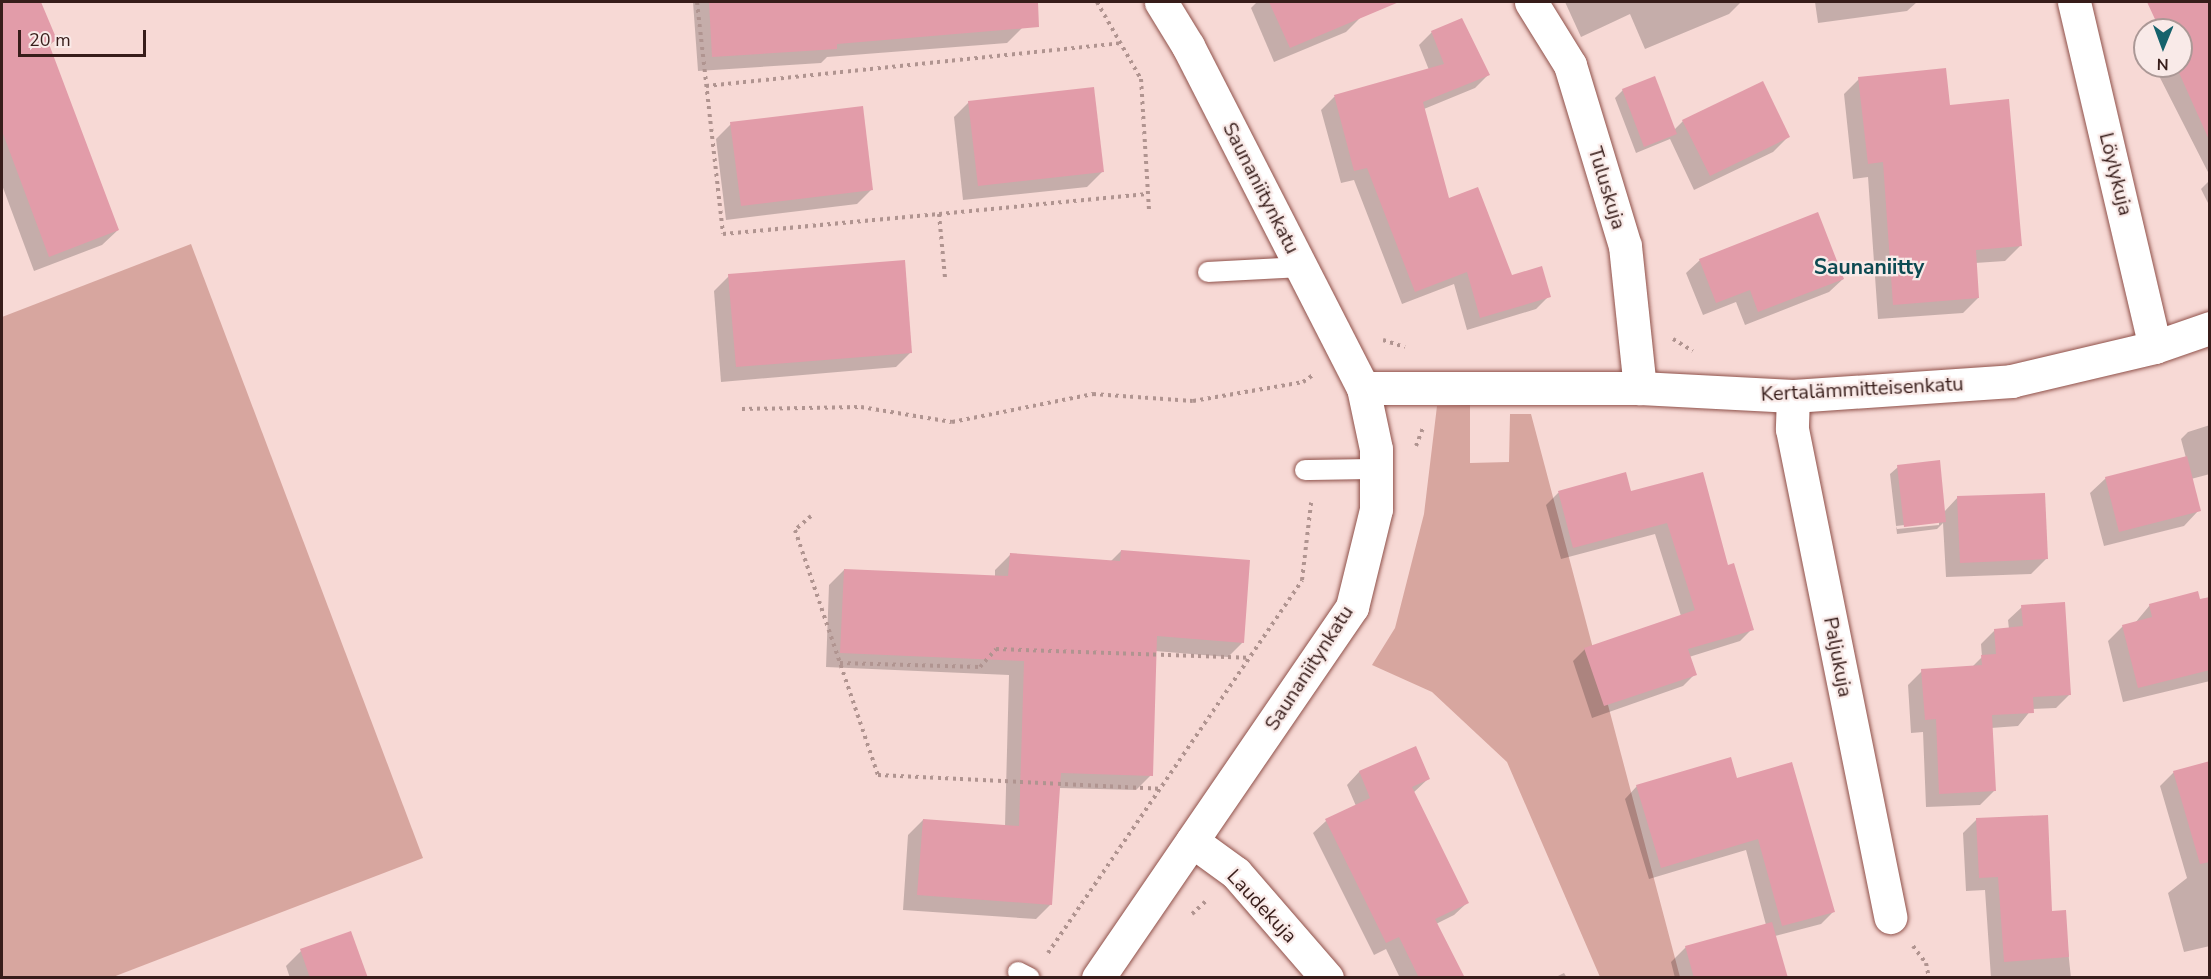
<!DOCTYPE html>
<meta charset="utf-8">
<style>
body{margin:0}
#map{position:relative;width:2211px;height:979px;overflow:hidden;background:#f7d9d5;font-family:"Nunito Sans",sans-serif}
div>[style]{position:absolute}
.green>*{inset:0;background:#d7a69f}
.shadow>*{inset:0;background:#0003}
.building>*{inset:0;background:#e29ca9}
.path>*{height:4px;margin-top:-2px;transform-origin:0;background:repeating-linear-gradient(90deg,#b09490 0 3px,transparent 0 7.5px)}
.roads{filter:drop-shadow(0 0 2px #8f514a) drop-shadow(0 0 2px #8f514a)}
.lane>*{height:20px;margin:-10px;padding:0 10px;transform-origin:10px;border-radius:10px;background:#fff}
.street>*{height:33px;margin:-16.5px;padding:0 16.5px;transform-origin:16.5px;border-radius:16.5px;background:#fff}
span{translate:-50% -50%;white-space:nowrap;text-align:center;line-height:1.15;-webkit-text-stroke:4.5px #f9eae8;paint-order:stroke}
.street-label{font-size:20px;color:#371d1a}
.neighbourhood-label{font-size:21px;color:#0c4a52;font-weight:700}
.frame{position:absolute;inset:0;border:3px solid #371d1a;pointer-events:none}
.north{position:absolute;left:2133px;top:18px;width:60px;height:60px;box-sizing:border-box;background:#f9eae8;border:2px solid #ab9896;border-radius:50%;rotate:181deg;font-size:16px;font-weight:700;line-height:24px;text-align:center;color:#371d1a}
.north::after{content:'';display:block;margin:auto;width:21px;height:27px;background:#15626c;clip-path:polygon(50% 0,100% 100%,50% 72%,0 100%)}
.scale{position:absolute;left:18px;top:30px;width:128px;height:27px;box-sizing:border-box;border:3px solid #371d1a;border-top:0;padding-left:8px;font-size:18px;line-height:21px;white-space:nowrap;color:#371d1a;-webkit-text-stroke:4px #f9eae8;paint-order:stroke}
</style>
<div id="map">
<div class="green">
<div style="clip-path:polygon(191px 244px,423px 858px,113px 977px,2px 977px,2px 317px)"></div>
<div style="clip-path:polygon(1470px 405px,1470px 463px,1509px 462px,1510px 414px,1531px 414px,1680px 977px,1600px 977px,1507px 762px,1432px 692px,1372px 665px,1395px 628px,1424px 514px,1437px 406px)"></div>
</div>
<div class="shadow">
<div style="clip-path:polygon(2px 2px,40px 2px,55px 40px,48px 47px,118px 230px,102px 245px,34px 271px,2px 185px)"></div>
<div style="clip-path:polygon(693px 2px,1020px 2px,1022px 28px,1007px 43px,827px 57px,821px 63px,698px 71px)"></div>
<div style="clip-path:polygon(1257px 2px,1355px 2px,1361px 17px,1346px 32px,1274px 62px,1251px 8px)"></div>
<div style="clip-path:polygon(1565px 2px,1741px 2px,1729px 14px,1645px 49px,1630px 14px,1581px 37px)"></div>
<div style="clip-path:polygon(1815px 2px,1917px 2px,1907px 11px,1818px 23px)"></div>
<div style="clip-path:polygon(2210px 6px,2210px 176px,2154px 66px,2181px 66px,2181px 30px,2158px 30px)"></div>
<div style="clip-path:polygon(1432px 32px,1488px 75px,1475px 88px,1424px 109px,1448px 200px,1511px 277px,1549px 296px,1536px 309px,1467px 330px,1454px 284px,1402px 304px,1354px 180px,1341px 183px,1321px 110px,1334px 97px,1429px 70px,1419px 45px)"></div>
<div style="clip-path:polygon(1859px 79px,1949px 107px,2020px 246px,2005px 261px,1975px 263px,1978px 298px,1963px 313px,1878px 319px,1868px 177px,1853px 179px,1844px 94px)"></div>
<div style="clip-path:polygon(1623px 90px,1674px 130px,1683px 121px,1788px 137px,1773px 152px,1694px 190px,1670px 139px,1636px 153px,1615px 98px)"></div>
<div style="clip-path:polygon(969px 102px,1102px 172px,1087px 187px,963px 200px,954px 117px)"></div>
<div style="clip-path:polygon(731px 124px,872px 189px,857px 204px,726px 220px,716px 139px)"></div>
<div style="clip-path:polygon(2210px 180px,2210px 207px,2201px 189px)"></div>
<div style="clip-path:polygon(1700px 260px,1843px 279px,1829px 292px,1745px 325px,1736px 302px,1703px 315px,1686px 273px)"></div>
<div style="clip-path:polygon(729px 276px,911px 352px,896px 367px,721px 382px,714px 291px)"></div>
<div style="clip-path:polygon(2210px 425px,2210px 474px,2191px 479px,2199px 510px,2184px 526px,2104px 546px,2090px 493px,2106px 478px,2186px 458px,2181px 439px,2188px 432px)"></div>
<div style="clip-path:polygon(evenodd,1898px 467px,1944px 512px,1958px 497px,2046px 559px,2031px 574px,1946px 577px,1943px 523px,1937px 529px,1897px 534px,1890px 474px,1898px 467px,1939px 521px,1939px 525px,1897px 529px,1896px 526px,1939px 521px)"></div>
<div style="clip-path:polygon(1625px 474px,1630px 493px,1727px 567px,1752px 629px,1740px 641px,1689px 657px,1695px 674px,1683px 686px,1592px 718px,1573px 661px,1585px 649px,1681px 616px,1655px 534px,1561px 559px,1546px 505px,1558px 493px)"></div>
<div style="clip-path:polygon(1121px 551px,1243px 642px,1228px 657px,1155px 651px,1151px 775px,1136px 790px,1059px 788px,1051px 904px,1036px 919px,903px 910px,908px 835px,923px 820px,1005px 826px,1009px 675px,826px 667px,829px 585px,844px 570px,995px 577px,995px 570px,1010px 555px,1110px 562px)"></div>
<div style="clip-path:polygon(2210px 598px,2210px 681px,2123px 702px,2108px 641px,2123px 626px,2135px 623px,2150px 605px)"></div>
<div style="clip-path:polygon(2022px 607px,2070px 694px,2056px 708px,2032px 709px,2018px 726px,1991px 728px,1994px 791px,1980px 805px,1926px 807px,1923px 732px,1911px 733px,1908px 685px,1922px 671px,1971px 668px,1982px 657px,1981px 644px,1995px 630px,2009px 629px,2008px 620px)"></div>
<div style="clip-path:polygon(1415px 748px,1428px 779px,1413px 793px,1467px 903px,1454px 915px,1436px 924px,1464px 978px,1400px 978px,1386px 949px,1374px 955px,1313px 833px,1326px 821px,1356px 806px,1347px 785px,1359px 772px)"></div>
<div style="clip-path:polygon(2210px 762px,2210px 946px,2184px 952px,2168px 893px,2187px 878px,2160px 786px,2174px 772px)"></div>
<div style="clip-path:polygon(1736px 780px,1833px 912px,1821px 924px,1775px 936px,1786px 978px,1675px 978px,1671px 962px,1686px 947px,1766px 925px,1746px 850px,1649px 879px,1625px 799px,1637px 786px)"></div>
<div style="clip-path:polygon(1977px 819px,2050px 913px,2064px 912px,2071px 978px,1991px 978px,1985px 890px,1966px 891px,1963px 833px)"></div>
<div style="clip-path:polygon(301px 951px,366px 978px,290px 978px,286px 966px)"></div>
<div style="clip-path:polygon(1564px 973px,1567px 978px,1554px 978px)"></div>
</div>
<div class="building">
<div style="clip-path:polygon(2px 2px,41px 2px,57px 40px,49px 44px,119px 230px,49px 257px,2px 131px)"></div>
<div style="clip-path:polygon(709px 2px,1038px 2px,1039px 27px,837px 44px,837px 49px,712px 57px)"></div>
<div style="clip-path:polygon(1269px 2px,1399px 2px,1290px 48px)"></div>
<div style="clip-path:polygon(2147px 2px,2210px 2px,2210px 142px,2176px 66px,2181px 66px,2181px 30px,2160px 30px)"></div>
<div style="clip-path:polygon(1462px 18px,1490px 75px,1423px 102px,1449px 198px,1478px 187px,1512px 275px,1542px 266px,1551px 297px,1480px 318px,1467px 272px,1415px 292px,1367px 168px,1354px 171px,1334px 95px,1444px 64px,1431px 31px)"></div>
<div style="clip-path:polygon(1946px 68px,1950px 105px,2009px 99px,2022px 246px,1976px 250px,1979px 298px,1893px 305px,1883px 162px,1868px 164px,1858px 77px)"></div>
<div style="clip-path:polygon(1655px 76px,1677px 134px,1644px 147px,1622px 89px)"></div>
<div style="clip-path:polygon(1763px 81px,1790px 137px,1710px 176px,1682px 120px)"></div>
<div style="clip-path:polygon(1094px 87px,1104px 172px,978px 186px,968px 101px)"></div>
<div style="clip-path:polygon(863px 106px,873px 190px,741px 206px,730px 122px)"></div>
<div style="clip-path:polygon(1818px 212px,1844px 279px,1758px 312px,1750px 290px,1716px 303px,1699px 259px)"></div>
<div style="clip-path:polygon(905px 260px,912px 353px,736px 367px,728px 274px)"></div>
<div style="clip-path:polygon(2187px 456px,2201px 511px,2119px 532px,2105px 477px)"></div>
<div style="clip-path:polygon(1940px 460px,1946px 522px,1904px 527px,1897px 465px)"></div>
<div style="clip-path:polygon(1626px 472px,1631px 491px,1703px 472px,1728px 565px,1734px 563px,1754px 630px,1688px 649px,1697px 675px,1604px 706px,1584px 648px,1695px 610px,1667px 523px,1573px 548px,1558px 491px)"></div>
<div style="clip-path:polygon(2045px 493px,2048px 559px,1960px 563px,1957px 496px)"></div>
<div style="clip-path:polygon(1121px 550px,1250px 560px,1244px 643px,1157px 636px,1153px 776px,1061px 773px,1052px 905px,917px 895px,923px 819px,1019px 826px,1024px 661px,840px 653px,844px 569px,1008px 576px,1010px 553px,1120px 561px)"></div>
<div style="clip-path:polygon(2198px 591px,2200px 599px,2210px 597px,2210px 670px,2138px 688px,2122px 625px,2152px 617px,2149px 604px)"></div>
<div style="clip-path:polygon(2065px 602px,2071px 695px,2033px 697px,2034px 713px,1992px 715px,1996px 791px,1939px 794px,1936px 719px,1925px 720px,1921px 669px,1982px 665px,1981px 655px,1996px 654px,1994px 629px,2023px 626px,2021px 605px)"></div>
<div style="clip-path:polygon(1416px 746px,1430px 779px,1412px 787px,1469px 903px,1435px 919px,1465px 978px,1419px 978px,1399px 937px,1386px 943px,1325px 819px,1370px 798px,1359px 771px)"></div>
<div style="clip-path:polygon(1731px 757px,1737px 778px,1792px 762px,1835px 912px,1782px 926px,1758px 839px,1661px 868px,1636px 785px)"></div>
<div style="clip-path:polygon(2210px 761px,2210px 862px,2200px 864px,2173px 771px)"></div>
<div style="clip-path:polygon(2048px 815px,2052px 911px,2066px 910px,2069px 957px,2004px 962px,1998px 877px,1979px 878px,1976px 818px)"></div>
<div style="clip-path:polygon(1772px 922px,1788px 978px,1694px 978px,1685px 946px)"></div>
<div style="clip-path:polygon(351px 931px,368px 978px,310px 978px,300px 949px)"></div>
</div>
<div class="path">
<div style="left:697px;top:2px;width:233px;rotate:83.6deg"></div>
<div style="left:723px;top:234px;width:217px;rotate:-5.3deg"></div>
<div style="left:939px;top:214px;width:64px;rotate:84.6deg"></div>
<div style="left:1097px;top:2px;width:89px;rotate:60.3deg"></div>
<div style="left:1141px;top:79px;width:132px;rotate:86.5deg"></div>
<div style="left:706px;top:86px;width:417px;rotate:-5.9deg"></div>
<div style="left:939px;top:214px;width:209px;rotate:-5.5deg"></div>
<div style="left:1673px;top:339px;width:23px;rotate:31deg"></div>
<div style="left:1383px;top:340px;width:23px;rotate:18deg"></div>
<div style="left:742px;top:409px;width:119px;rotate:-1deg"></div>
<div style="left:861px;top:407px;width:92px;rotate:9.4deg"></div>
<div style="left:952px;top:422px;width:144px;rotate:-11.2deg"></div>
<div style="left:1093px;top:394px;width:100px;rotate:4deg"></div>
<div style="left:1193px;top:401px;width:112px;rotate:-9.8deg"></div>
<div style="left:1303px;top:382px;width:12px;rotate:-35deg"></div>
<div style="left:1416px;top:446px;width:22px;rotate:-69deg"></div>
<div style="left:811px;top:516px;width:21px;rotate:139deg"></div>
<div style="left:795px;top:530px;width:259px;rotate:71.3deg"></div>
<div style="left:878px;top:775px;width:282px;rotate:2.8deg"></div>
<div style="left:840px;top:663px;width:140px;rotate:1.6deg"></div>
<div style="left:980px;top:667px;width:24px;rotate:-48deg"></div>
<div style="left:996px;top:649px;width:252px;rotate:2deg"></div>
<div style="left:1192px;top:914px;width:22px;rotate:-43deg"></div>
<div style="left:1913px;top:946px;width:21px;rotate:53deg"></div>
<div style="left:1926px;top:963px;width:15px;rotate:79deg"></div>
<div style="left:1048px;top:953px;width:451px;rotate:-55.7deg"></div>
<div style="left:1302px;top:580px;width:78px;rotate:-83.3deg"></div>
</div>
<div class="roads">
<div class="lane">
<div style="left:1208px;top:272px;width:93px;rotate:-3.1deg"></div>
<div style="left:1305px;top:470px;width:71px;rotate:-0.8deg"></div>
<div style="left:1018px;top:972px;width:13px;rotate:27deg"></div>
</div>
<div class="street">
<div style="left:1531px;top:2px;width:74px;rotate:58.2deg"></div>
<div style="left:1570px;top:65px;width:189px;rotate:73.1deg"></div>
<div style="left:1625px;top:246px;width:143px;rotate:84deg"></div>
<div style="left:2074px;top:2px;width:354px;rotate:76.8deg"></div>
<div style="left:1363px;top:388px;width:277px"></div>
<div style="left:1640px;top:388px;width:153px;rotate:3deg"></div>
<div style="left:1793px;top:396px;width:219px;rotate:-3.9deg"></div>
<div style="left:2011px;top:381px;width:148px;rotate:-13.3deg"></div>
<div style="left:2155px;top:347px;width:58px;rotate:-19.1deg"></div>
<div style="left:1793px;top:396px;width:33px;rotate:92deg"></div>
<div style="left:1792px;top:429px;width:498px;rotate:78.6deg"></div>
<div style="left:1192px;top:841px;width:54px;rotate:36deg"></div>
<div style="left:1236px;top:873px;width:139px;rotate:49.1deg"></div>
<div style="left:1098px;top:978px;width:450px;rotate:-55.6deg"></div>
<div style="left:1352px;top:607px;width:101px;rotate:-76.2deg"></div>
<div style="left:1376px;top:509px;width:60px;rotate:-90deg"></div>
<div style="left:1376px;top:449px;width:62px;rotate:-102deg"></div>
<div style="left:1363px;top:388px;width:384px;rotate:-117.1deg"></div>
<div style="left:1188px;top:46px;width:52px;rotate:-121.5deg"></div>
</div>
</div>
<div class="street-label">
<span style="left:2116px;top:174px;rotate:76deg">Löylykuja</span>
<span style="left:1261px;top:188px;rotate:63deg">Saunaniitynkatu</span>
<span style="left:1607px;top:188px;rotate:73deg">Tuluskuja</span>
<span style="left:1862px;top:389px;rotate:-3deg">Kertalämmitteisenkatu</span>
<span style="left:1838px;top:657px;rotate:79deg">Paljukuja</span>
<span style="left:1309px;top:668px;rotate:-57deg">Saunaniitynkatu</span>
<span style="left:1262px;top:906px;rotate:47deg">Laudekuja</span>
</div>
<div class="neighbourhood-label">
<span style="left:1869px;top:267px">Saunaniitty</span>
</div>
<div class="frame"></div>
<div class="north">N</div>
<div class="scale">20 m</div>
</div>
